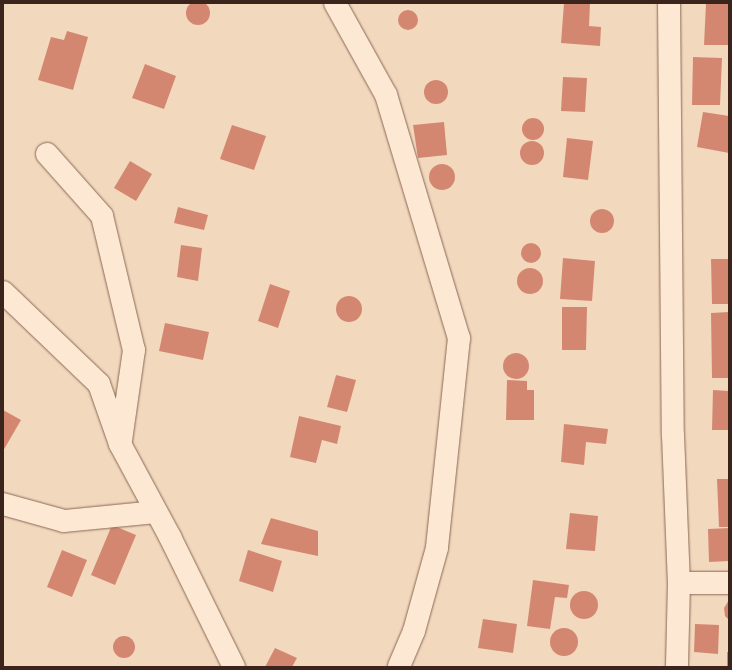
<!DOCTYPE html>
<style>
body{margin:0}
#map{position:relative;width:732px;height:670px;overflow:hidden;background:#f2d9be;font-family:Merriweather,serif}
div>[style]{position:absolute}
.building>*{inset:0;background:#d48770}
.round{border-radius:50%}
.roads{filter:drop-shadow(0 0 1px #8c6855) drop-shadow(0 0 1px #8c6855)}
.minor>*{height:22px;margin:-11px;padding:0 11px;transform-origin:11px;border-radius:11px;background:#fce8d3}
span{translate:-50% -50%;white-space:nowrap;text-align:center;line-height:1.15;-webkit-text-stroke:3px #f9e5cf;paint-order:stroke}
.frame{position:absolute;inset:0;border:4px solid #3a241b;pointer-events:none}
</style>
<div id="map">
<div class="building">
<div class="round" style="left:186px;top:1px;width:24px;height:24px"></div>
<div style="clip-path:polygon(564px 3px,590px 3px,589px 26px,601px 27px,600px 46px,561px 43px)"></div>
<div style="clip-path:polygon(706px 3px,729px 3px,729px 45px,704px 45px)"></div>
<div class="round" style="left:398px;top:10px;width:20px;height:20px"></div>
<div style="clip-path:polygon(67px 31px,88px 37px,73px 90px,38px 80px,51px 37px,64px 40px)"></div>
<div style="clip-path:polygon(693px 57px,722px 58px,720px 105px,692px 105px)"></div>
<div style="clip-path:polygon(145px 64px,176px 76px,164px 109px,132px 98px)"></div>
<div style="clip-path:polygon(563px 77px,587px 78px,585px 112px,561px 111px)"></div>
<div class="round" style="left:424px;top:80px;width:24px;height:24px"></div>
<div style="clip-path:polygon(703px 112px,729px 116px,729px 153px,697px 147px)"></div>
<div class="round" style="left:522px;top:118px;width:22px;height:22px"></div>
<div style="clip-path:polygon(444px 122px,447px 155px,418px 158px,413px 125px)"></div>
<div style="clip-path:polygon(232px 125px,266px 136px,254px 170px,220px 159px)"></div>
<div style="clip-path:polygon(567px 138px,593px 141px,588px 180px,563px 177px)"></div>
<div class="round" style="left:520px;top:141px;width:24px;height:24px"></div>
<div style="clip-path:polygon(130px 161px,152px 174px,136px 201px,114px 188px)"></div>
<div class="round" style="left:429px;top:164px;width:26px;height:26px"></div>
<div style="clip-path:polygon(178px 207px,208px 215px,204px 230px,174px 223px)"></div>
<div class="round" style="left:590px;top:209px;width:24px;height:24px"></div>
<div class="round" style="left:521px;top:243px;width:20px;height:20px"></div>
<div style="clip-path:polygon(181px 245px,202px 248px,198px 281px,177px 277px)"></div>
<div style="clip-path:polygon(563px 258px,595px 261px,592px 301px,560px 299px)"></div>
<div style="clip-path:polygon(711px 259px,729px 259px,729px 304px,712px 304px)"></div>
<div class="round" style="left:517px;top:268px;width:26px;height:26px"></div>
<div style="clip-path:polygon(270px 284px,290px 291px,278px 328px,258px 321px)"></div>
<div class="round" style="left:336px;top:296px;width:26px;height:26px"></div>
<div style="clip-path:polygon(562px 307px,587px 307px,586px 350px,562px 350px)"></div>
<div style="clip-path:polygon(729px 312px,729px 378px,712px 378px,711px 313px)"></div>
<div style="clip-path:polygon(165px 323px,209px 332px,203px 360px,159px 351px)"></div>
<div class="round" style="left:503px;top:353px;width:26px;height:26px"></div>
<div style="clip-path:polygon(336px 375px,356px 380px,347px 412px,327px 407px)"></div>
<div style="clip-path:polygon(507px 380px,527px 381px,527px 390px,534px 390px,534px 420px,506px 420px)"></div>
<div style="clip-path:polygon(713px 390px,729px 391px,729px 430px,712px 430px)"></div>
<div style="clip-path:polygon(3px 410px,21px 420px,3px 451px)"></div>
<div style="clip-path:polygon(299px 416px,341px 426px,337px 444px,322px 440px,316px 463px,290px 457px)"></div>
<div style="clip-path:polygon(564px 424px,608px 429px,606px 444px,586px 442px,584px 465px,561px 462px)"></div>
<div style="clip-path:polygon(717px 479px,729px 479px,729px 527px,719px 527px)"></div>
<div style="clip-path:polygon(570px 513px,598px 516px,595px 551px,566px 549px)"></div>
<div style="clip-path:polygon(271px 518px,318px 531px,318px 556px,261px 544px)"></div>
<div style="clip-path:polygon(112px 525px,136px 535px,115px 585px,91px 575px)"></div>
<div style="clip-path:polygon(729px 528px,729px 561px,709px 562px,708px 529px)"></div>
<div style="clip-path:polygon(62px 550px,87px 560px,72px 597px,47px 587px)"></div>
<div style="clip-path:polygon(248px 550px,282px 561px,273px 592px,239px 581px)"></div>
<div style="clip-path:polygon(533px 580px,569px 585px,567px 598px,555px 597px,550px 629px,527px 626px)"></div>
<div class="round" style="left:570px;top:591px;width:28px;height:28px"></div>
<div style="clip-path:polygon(729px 600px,729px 620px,725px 616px,724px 608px)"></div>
<div style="clip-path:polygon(483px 619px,517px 624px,513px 653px,478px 648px)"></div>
<div style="clip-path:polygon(695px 624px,719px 625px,718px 654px,694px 652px)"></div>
<div class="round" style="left:550px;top:628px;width:28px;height:28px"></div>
<div class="round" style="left:113px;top:636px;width:22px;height:22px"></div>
<div style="clip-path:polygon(275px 648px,297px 658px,292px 667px,265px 667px)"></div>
<div style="clip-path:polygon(727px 652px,729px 652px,729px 667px,727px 667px)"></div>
</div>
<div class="roads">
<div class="minor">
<div style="left:335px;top:3px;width:105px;rotate:61deg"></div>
<div style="left:386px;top:95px;width:254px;rotate:73.3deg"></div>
<div style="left:459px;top:338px;width:211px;rotate:96deg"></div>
<div style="left:437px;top:548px;width:86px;rotate:105.5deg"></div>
<div style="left:414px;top:631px;width:39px;rotate:113deg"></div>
<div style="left:669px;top:3px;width:432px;rotate:89.5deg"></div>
<div style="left:673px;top:435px;width:148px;rotate:87.7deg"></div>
<div style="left:679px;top:583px;width:84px;rotate:91.4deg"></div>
<div style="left:47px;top:154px;width:83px;rotate:48.4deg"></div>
<div style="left:102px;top:216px;width:138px;rotate:76.6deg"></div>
<div style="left:134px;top:350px;width:91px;rotate:98.2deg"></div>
<div style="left:3px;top:292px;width:133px;rotate:43.8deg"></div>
<div style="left:99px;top:384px;width:64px;rotate:70.7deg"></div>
<div style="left:120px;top:444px;width:106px;rotate:61.7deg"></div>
<div style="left:170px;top:537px;width:145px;rotate:63.8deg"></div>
<div style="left:3px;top:504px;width:63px;rotate:15.6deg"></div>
<div style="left:64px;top:521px;width:92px;rotate:-5.6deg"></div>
<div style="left:679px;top:583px;width:50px"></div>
</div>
</div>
<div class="frame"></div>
</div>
